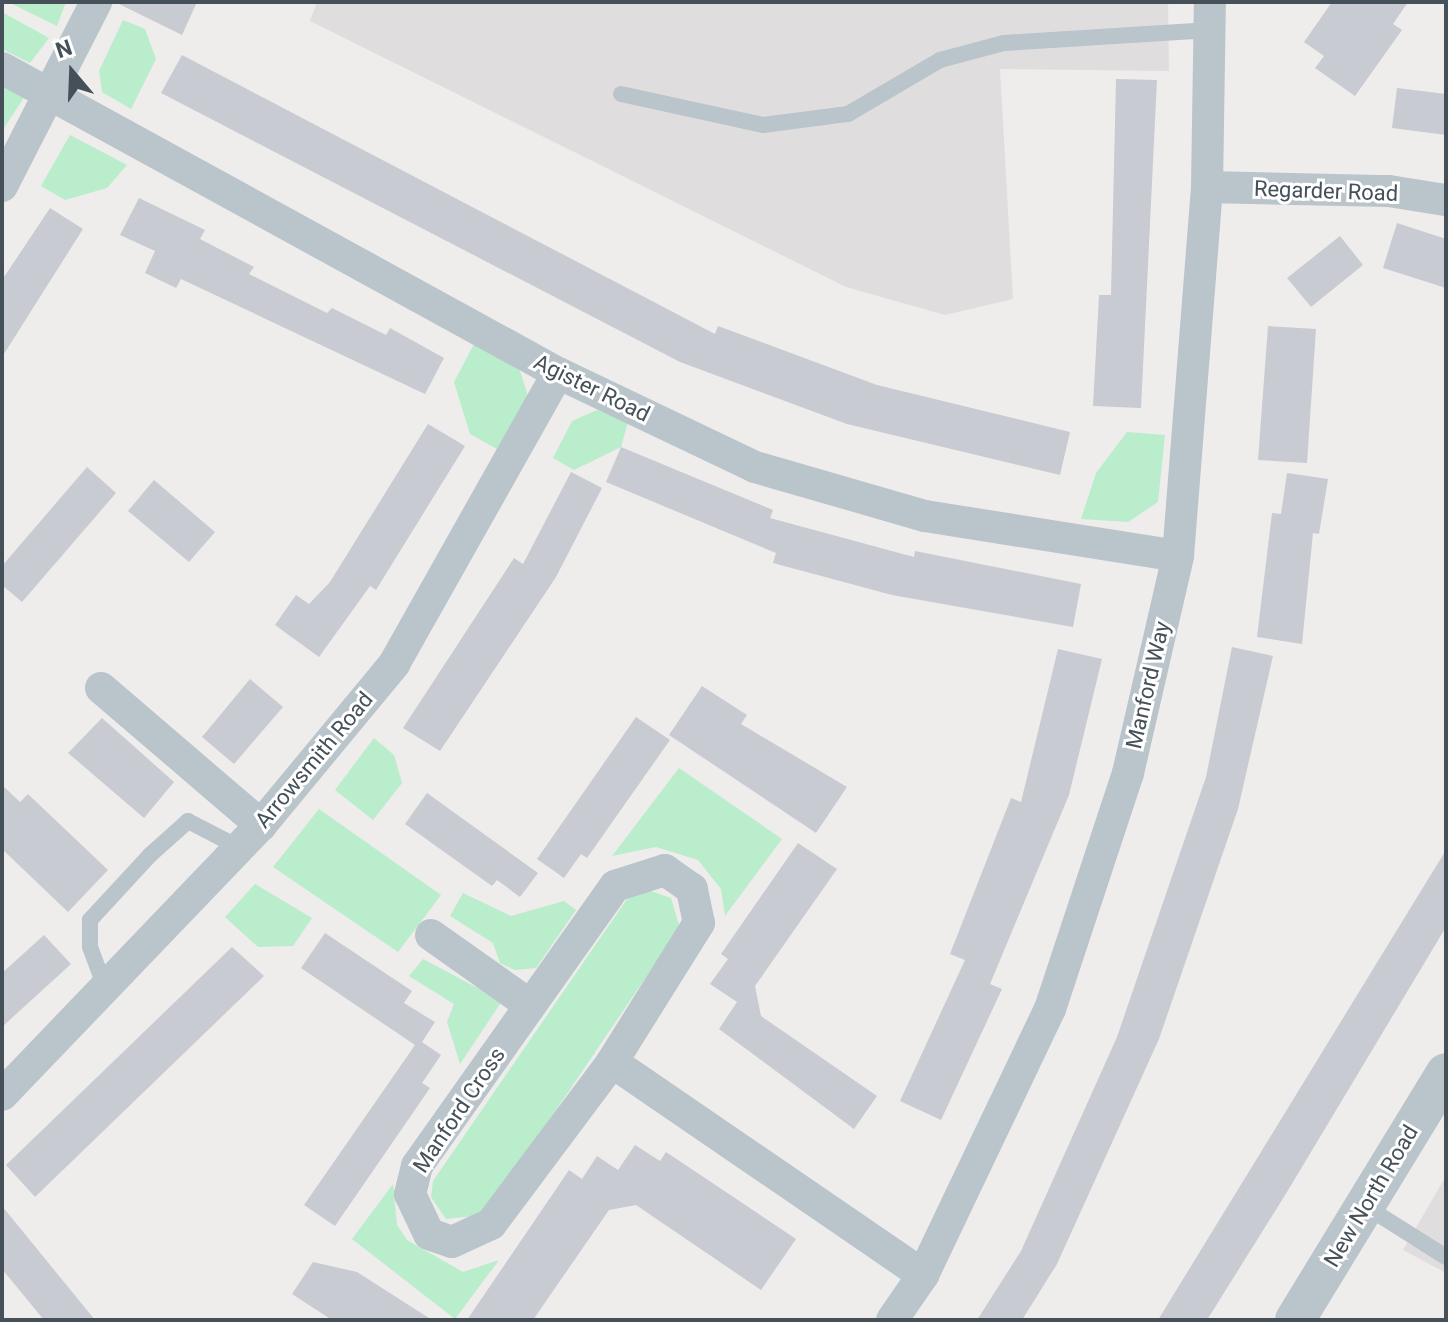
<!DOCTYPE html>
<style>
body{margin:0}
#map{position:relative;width:1448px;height:1322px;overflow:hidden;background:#efecec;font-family:Roboto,sans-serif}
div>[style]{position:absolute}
.education>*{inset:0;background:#e0ddde}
.green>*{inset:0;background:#b9edcb}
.building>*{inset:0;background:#c8cbd1}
.service>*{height:16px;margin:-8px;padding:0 8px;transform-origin:8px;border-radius:8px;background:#bac4cb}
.minor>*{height:32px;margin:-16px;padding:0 16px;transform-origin:16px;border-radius:16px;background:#bac4cb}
.tertiary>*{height:40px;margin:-20px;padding:0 20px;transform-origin:20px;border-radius:20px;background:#bac4cb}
span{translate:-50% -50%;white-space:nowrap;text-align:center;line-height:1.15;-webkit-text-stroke:6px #fff;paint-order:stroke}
.street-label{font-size:22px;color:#455059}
.frame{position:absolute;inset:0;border:4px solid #455059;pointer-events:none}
.north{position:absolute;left:32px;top:32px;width:80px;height:80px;-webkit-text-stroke:6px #fff;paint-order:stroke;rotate:341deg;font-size:22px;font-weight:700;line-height:32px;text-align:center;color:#455059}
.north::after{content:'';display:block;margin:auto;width:28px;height:36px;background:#455059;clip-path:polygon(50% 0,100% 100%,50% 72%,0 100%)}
</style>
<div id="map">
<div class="education">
<div style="clip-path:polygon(317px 2px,1168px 2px,1169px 71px,1000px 69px,1013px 299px,945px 315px,846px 287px,310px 21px)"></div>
<div style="clip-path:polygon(1446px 1176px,1446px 1273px,1403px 1250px)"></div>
</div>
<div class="green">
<div style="clip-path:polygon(8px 2px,66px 2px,57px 26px)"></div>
<div style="clip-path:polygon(2px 12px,49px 38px,30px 63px,2px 49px)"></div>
<div style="clip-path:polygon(123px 20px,145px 29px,156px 59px,131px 109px,102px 92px,99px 71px)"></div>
<div style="clip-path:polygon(2px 83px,25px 96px,4px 128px,2px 127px)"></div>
<div style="clip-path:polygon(70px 135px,127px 165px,107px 188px,65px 200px,41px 186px)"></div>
<div style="clip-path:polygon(474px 344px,518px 365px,528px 396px,497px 449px,470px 434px,454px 382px)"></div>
<div style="clip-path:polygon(597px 410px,628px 422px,621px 447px,574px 470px,553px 458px,572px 421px)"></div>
<div style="clip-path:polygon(1127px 432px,1165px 435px,1158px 502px,1128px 522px,1081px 519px,1096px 473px)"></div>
<div style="clip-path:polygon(374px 738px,394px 755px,402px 783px,373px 820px,335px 790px)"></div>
<div style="clip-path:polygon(679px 768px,782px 839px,725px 916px,721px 889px,698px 860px,656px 847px,612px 856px)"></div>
<div style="clip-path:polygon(319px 809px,441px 895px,398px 952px,273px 867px)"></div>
<div style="clip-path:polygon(255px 884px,312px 918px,293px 946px,258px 947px,225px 917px)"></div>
<div style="clip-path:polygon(636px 886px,671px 898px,679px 925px,673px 937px,485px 1215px,446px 1219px,431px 1197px,433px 1181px)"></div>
<div style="clip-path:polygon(463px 893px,511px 916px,564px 901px,576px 910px,536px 968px,515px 970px,500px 963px,493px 943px,450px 916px)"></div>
<div style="clip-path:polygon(423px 959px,502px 1001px,460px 1064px,447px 1022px,454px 1004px,409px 976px)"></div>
<div style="clip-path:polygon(393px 1184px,397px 1225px,407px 1240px,463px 1272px,499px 1260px,455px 1319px,352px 1239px)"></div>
</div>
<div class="building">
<div style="clip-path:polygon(115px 2px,197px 2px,182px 35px)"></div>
<div style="clip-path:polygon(1332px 2px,1408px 2px,1393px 24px,1402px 30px,1355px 96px,1315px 68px,1324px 56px,1304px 42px)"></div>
<div style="clip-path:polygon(182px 55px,715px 334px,718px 326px,877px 385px,1070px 432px,1060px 475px,847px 424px,680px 362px,161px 93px)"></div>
<div style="clip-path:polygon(1116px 79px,1157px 80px,1141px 408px,1093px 406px,1099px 295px,1111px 295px)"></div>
<div style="clip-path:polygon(1397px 88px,1446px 94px,1446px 135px,1392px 128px)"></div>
<div style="clip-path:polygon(139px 198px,205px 230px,200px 239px,254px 267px,249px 274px,327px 313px,332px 308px,386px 335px,390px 328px,444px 358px,425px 394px,181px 279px,176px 288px,145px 273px,155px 251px,120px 235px)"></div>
<div style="clip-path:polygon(50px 208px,83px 229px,2px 357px,2px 280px)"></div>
<div style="clip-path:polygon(1397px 223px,1446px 239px,1446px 288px,1383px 268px)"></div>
<div style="clip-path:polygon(1340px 236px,1363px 265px,1311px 307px,1287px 278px)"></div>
<div style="clip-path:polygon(1268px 326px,1316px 329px,1307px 463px,1258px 460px)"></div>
<div style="clip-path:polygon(428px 424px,465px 446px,376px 590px,370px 586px,319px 657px,275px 625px,296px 595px,309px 604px,330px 582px)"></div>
<div style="clip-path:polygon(621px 447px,773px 510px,770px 518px,914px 557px,915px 551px,1081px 584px,1073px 627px,892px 595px,773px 563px,776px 553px,606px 482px)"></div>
<div style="clip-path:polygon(87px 467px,116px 493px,22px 602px,2px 585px,2px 566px)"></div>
<div style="clip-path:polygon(571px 472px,602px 488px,556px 577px,440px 751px,403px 728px,514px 558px,523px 564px)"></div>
<div style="clip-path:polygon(1287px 473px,1328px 479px,1319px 534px,1313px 533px,1302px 644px,1257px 637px,1272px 513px,1281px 514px)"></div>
<div style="clip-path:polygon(154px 480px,215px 532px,189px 562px,128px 511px)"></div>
<div style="clip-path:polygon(1232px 647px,1273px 656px,1238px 809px,1159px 1039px,1057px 1264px,1022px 1320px,977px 1320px,1021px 1251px,1117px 1037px,1206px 777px)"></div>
<div style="clip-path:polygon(1058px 649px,1102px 659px,1069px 795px,990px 984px,1002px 989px,941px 1120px,900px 1101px,965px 960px,950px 954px,1011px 798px,1021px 802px)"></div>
<div style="clip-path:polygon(250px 679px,283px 707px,234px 764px,202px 737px)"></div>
<div style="clip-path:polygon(702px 686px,747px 715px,741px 724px,847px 787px,816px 833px,669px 735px)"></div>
<div style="clip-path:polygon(636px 717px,670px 740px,587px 858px,581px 854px,564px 878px,537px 859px)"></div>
<div style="clip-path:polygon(102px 718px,174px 782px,144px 818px,68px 753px)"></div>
<div style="clip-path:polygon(2px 785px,20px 802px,28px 794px,108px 870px,68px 912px,2px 849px)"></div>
<div style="clip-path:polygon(427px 793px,538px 873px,520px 897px,497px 880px,492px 886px,405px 824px)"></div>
<div style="clip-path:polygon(798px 843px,837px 869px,755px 986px,761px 1016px,877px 1096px,854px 1129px,719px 1029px,737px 1002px,710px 984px,728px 959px,721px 954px)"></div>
<div style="clip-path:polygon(1446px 850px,1446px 927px,1287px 1192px,1207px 1320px,1158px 1320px)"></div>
<div style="clip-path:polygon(325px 933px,412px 991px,404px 1003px,435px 1022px,422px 1042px,441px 1055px,422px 1083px,430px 1088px,335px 1226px,304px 1205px,415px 1045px,301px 968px)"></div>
<div style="clip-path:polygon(44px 935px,71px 964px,2px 1027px,2px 973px)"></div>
<div style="clip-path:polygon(232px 947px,264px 976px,35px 1197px,6px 1165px)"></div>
<div style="clip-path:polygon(635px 1145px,660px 1161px,666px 1152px,796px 1239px,761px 1290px,636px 1205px,609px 1210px,533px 1320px,467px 1320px,569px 1170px,582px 1179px,597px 1156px,618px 1170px)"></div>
<div style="clip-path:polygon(2px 1206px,95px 1320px,44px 1320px,2px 1269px)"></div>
<div style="clip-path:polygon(313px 1262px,357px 1272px,432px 1320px,332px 1320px,292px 1294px)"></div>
</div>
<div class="service">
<div style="left:621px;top:94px;width:145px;rotate:12.3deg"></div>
<div style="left:763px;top:125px;width:86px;rotate:-7.4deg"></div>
<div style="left:848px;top:114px;width:107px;rotate:-30.4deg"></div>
<div style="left:940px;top:60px;width:66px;rotate:-14.9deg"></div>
<div style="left:1004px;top:43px;width:207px;rotate:-3.6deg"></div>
<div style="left:106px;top:990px;width:46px;rotate:-110.4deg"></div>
<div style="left:90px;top:947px;width:27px;rotate:-90deg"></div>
<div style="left:90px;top:920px;width:88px;rotate:-47.3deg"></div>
<div style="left:150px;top:855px;width:51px;rotate:-41.8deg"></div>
<div style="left:188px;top:821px;width:59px;rotate:27.4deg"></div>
<div style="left:1365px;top:1206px;width:96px;rotate:32.2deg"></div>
</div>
<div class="minor">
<div style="left:2px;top:68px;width:634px;rotate:28.75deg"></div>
<div style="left:558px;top:373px;width:218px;rotate:25.5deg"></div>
<div style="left:755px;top:467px;width:177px;rotate:16.1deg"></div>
<div style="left:925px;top:516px;width:256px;rotate:9deg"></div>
<div style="left:2px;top:186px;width:207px;rotate:-62.9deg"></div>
<div style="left:1207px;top:187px;width:182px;rotate:1.3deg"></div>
<div style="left:1389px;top:191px;width:58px;rotate:9deg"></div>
<div style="left:101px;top:688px;width:211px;rotate:40.6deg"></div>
<div style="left:431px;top:935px;width:121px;rotate:35.3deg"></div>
<div style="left:612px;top:1062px;width:164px;rotate:-58deg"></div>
<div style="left:699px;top:923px;width:35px;rotate:-102deg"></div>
<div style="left:692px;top:889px;width:33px;rotate:-145deg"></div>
<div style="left:665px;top:870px;width:52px;rotate:162.3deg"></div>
<div style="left:615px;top:886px;width:343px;rotate:125.3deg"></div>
<div style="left:417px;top:1166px;width:29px;rotate:104deg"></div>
<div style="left:410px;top:1194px;width:44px;rotate:64.6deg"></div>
<div style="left:429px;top:1234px;width:24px;rotate:19deg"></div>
<div style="left:452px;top:1242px;width:43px;rotate:-24.8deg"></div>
<div style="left:491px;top:1224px;width:202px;rotate:-53.2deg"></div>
<div style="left:612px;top:1062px;width:377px;rotate:34.4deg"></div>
<div style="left:2px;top:1095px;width:374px;rotate:-46.2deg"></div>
<div style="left:261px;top:825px;width:209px;rotate:-50.4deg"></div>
<div style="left:394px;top:664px;width:334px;rotate:-60.6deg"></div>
<div style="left:892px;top:1320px;width:55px;rotate:-55.4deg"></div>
<div style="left:923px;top:1275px;width:295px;rotate:-64.5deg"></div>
<div style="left:1050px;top:1009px;width:249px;rotate:-71.7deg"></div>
<div style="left:1128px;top:773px;width:223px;rotate:-77deg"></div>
<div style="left:1178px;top:556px;width:370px;rotate:-85.5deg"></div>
<div style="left:1207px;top:187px;width:185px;rotate:-89.1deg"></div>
</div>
<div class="tertiary">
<div style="left:1295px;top:1320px;width:289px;rotate:-58.6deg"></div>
</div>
<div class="street-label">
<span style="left:1326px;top:191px;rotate:2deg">Regarder Road</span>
<span style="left:592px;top:388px;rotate:26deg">Agister Road</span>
<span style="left:1148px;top:685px;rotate:-77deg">Manford Way</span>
<span style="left:314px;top:760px;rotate:-50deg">Arrowsmith Road</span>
<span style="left:459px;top:1110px;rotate:-56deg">Manford Cross</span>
<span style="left:1371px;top:1196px;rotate:-59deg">New North Road</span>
</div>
<div class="frame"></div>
<div class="north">N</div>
</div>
